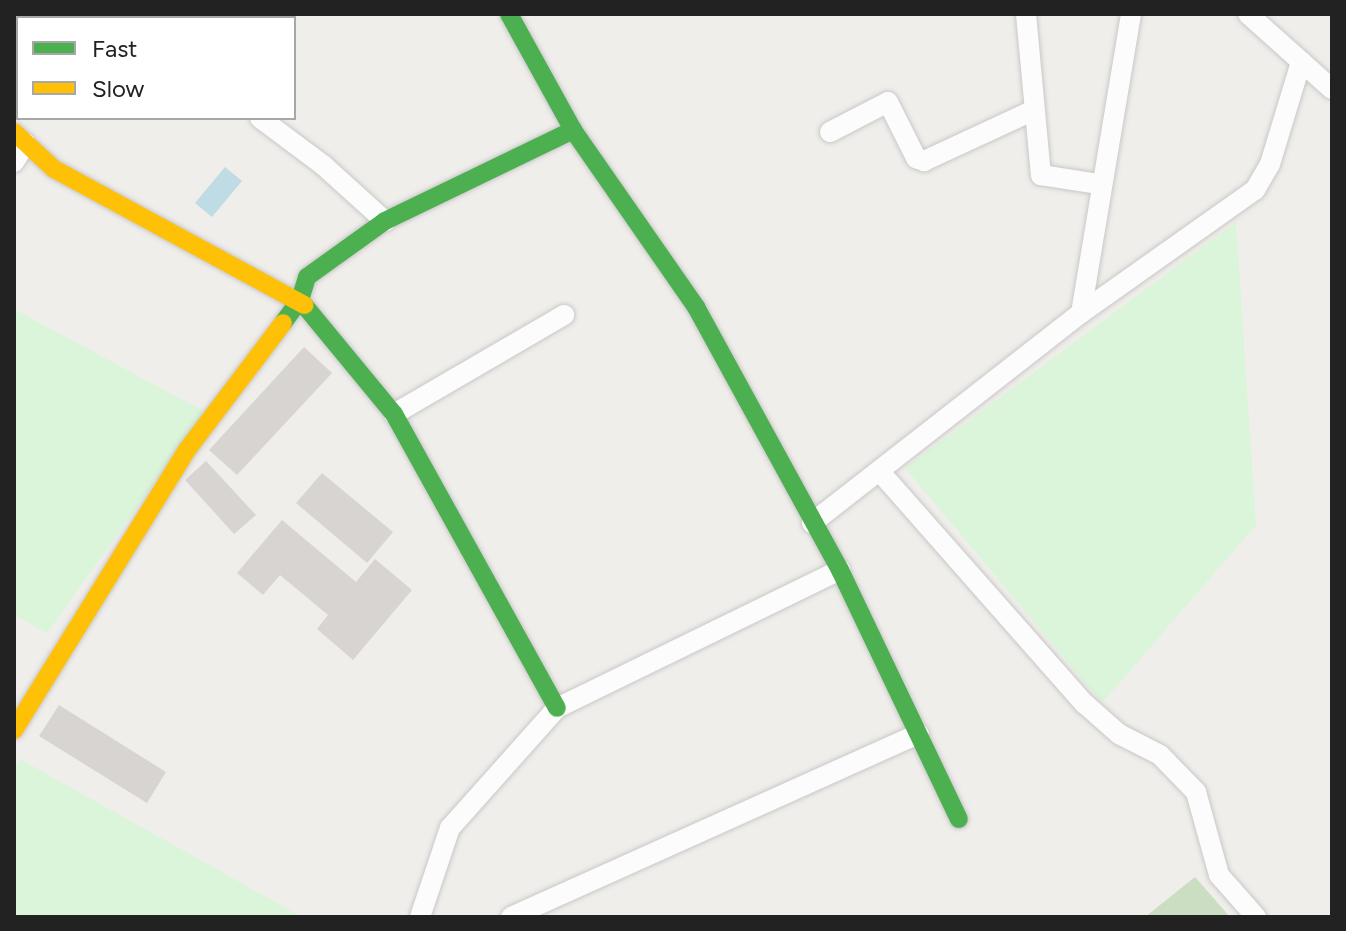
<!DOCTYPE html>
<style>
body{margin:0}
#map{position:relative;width:1346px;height:931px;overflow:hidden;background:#f0eeeb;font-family:Figtree,sans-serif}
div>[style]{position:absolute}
.forest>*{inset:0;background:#cbdec1}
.park>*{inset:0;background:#daf5da}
.water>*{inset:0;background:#bfdbe3}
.building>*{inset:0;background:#d7d4d2}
.roads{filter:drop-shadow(0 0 2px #c9c8c7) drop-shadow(0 0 2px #c9c8c7)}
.street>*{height:20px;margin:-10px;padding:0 10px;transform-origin:10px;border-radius:10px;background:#fdfcfc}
.fast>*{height:18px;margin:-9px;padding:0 9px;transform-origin:9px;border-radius:9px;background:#4caf50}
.slow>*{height:18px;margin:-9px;padding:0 9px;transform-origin:9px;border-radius:9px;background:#ffc107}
span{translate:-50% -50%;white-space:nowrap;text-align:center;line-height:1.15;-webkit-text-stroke:7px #fff;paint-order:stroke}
.frame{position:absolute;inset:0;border:16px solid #222;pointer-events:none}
.legend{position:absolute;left:16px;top:16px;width:280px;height:104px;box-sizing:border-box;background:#fff;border:2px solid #a7a7a7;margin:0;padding:10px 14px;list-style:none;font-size:24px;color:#222}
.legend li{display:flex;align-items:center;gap:16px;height:40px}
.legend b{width:40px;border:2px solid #a7a7a7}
</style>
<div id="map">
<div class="forest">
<div style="clip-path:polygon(1195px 877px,1230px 917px,1145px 917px)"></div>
</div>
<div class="park">
<div style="clip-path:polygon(1236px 222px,1256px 525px,1102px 703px,905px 468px)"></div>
<div style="clip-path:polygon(14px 309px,205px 412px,47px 633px,14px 615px)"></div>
<div style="clip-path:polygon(20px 759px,302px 917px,14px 917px,14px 770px)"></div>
</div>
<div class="water">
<div style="clip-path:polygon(225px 167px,242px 181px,212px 217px,195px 203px)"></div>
</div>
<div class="building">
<div style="clip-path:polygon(304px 347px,332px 373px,237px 475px,209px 450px)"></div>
<div style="clip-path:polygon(206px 461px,256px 515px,234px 534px,185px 480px)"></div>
<div style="clip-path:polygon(322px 473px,393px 532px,367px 563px,296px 503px)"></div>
<div style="clip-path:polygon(282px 520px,356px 582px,375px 559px,412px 590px,353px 660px,317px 629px,328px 615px,280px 575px,263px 595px,237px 573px)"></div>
<div style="clip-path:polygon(59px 705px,166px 772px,147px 803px,39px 736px)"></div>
</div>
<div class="roads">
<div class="street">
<div style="left:1026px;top:14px;width:162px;rotate:84.7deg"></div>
<div style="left:1041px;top:175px;width:59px;rotate:8.8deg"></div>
<div style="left:1248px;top:14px;width:113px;rotate:41.8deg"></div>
<div style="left:153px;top:18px;width:4px;rotate:-76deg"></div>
<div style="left:260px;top:118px;width:79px;rotate:36.7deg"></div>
<div style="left:323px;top:165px;width:84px;rotate:42.1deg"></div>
<div style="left:830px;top:132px;width:65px;rotate:-27.3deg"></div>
<div style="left:888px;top:102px;width:63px;rotate:63.4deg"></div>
<div style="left:916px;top:158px;width:9px;rotate:21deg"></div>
<div style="left:924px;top:161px;width:121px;rotate:-24.9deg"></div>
<div style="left:14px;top:162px;width:22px;rotate:-58deg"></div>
<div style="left:1081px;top:313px;width:213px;rotate:-35.3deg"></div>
<div style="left:1255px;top:190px;width:30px;rotate:-60deg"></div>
<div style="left:1270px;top:164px;width:107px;rotate:-73.1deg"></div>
<div style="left:394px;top:414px;width:197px;rotate:-30.2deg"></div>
<div style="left:881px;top:473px;width:308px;rotate:48.6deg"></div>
<div style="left:1085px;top:704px;width:45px;rotate:41.4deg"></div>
<div style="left:1119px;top:734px;width:46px;rotate:27.1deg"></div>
<div style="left:1160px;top:755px;width:52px;rotate:45.8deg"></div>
<div style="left:1196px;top:792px;width:86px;rotate:74.5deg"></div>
<div style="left:1219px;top:875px;width:56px;rotate:48.6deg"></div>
<div style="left:812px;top:523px;width:341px;rotate:-38deg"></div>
<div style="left:1081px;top:313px;width:303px;rotate:-80.5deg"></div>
<div style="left:420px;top:917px;width:94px;rotate:-71.4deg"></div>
<div style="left:450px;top:828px;width:161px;rotate:-48.3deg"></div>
<div style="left:557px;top:708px;width:315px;rotate:-26deg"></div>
<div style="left:511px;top:917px;width:447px;rotate:-24.2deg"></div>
</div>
<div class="fast">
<div style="left:509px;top:14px;width:132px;rotate:61.1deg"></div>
<div style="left:573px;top:130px;width:216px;rotate:55.2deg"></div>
<div style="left:696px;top:307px;width:300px;rotate:61.3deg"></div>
<div style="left:840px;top:570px;width:276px;rotate:64.5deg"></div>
<div style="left:304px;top:305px;width:141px;rotate:50.5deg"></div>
<div style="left:394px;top:414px;width:336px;rotate:61deg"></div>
<div style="left:283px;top:323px;width:29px;rotate:-54deg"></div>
<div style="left:300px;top:300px;width:24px;rotate:-73deg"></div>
<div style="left:307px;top:277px;width:96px;rotate:-35.7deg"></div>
<div style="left:385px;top:221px;width:209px;rotate:-25.8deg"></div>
</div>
<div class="slow">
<div style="left:14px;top:132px;width:54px;rotate:42.8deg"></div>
<div style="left:54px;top:169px;width:285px;rotate:28.5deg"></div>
<div style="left:14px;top:730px;width:329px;rotate:-58.3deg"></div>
<div style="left:187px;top:450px;width:159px;rotate:-52.9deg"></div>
</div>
</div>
<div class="frame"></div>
<ul class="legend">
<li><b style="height:10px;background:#4caf50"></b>Fast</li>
<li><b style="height:10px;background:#ffc107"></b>Slow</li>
</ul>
</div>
